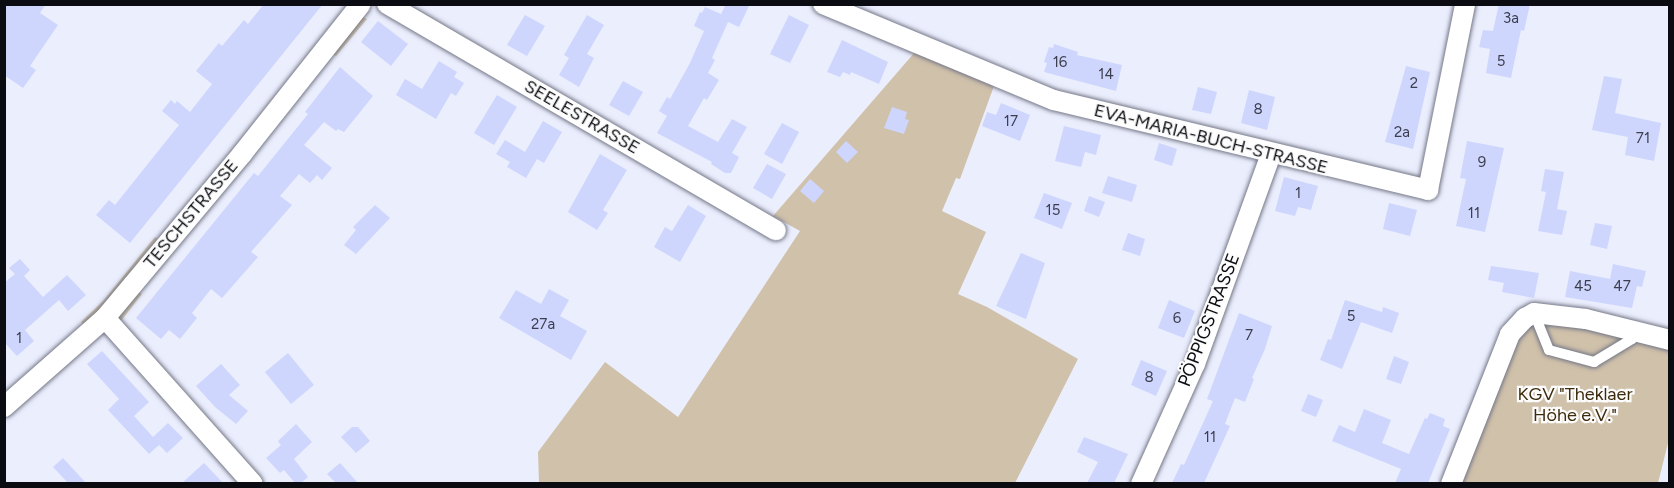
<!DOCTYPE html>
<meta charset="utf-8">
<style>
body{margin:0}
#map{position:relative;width:1674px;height:488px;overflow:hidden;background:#ebeefd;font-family:Figtree,sans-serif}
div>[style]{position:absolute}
.green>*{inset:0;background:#d0c1aa}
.building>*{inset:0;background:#ced6fe}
.roads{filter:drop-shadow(0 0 2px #747787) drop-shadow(0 0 2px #747787)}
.service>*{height:10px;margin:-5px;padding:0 5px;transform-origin:5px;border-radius:5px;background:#fff}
.minor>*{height:20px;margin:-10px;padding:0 10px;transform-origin:10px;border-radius:10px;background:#fff}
span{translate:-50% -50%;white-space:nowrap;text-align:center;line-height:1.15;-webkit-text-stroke:4.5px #fcfcfc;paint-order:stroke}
.number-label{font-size:15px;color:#3c3e4d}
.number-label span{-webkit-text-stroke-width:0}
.street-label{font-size:18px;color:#0b0c12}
.park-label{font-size:18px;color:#3d2b0d}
.frame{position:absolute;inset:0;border:6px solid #0b0c12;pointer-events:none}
</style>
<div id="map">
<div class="green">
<div style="clip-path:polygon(363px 17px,367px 19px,336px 56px,332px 54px)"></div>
<div style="clip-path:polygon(915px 52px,994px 86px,960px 179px,956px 178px,942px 211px,986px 232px,958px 294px,987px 307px,1078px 359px,1015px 483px,539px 483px,538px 452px,605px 362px,678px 417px,800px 231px,773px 216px)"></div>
<div style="clip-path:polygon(155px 237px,161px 241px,107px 304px,84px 325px,81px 322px,104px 300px)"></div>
<div style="clip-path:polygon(137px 291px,142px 294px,120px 322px,116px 317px)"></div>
<div style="clip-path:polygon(1544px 319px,1669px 346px,1669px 439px,1658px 483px,1460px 484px,1520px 334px,1531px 324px)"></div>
</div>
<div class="building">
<div style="clip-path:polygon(4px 4px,46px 4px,40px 13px,58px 25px,30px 66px,36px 70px,23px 88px,4px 75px)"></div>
<div style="clip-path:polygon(264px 4px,323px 4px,130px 243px,96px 215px,109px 200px,115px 205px,179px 125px,162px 111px,171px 100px,175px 104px,177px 101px,190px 112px,212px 84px,196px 71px,219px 43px,222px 46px,244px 20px,248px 24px)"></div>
<div style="clip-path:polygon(726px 4px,750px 4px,739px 27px,728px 22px,712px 58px,715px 60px,708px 73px,719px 80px,707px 100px,704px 98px,688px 126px,718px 142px,732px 119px,747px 127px,732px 153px,739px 157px,731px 173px,725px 173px,711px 164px,712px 162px,657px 133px,667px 116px,659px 111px,667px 97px,670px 99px,690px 63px,704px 31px,694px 26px,700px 12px,702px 13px,705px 7px,721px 14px)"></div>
<div style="clip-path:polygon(1499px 4px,1530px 4px,1524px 31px,1521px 30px,1511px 78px,1486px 73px,1490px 49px,1479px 47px,1483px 30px,1493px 31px)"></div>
<div style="clip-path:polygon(525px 15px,545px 26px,527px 56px,507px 45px)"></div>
<div style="clip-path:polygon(587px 15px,604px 25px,587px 54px,594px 58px,579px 87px,559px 75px,569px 58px,564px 55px)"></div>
<div style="clip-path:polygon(789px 15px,809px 25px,790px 63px,770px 54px)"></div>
<div style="clip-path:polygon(378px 21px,408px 44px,391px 66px,361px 42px)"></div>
<div style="clip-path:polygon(842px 40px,888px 62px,879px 84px,851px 72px,850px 75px,843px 72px,840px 77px,827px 72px)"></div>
<div style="clip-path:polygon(1054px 44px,1078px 52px,1077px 55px,1122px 65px,1116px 91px,1044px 72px,1047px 63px,1044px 62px,1049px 47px,1053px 48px)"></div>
<div style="clip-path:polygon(439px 61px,457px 72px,454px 77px,464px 83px,456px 96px,451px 93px,436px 119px,396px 95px,405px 79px,422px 89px)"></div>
<div style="clip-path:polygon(1406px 66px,1430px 72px,1413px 149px,1385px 142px)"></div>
<div style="clip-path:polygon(340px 67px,373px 96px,344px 132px,338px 129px,336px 131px,324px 122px,304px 145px,332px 168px,322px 180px,317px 175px,310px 183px,299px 174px,280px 196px,292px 205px,251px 252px,258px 257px,222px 298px,211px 289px,192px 313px,197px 318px,180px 339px,169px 330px,161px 339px,136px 318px,254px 173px,258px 176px,308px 114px,305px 112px)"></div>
<div style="clip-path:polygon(1604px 76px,1622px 79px,1615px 113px,1661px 123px,1654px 161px,1625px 155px,1628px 137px,1592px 130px)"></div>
<div style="clip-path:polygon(623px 81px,643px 92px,629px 116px,609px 105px)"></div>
<div style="clip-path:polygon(1198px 87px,1217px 92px,1211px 114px,1192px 110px)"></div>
<div style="clip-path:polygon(1249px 90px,1275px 97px,1267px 130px,1241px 123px)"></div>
<div style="clip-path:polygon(497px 95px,517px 107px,494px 145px,474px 133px)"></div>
<div style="clip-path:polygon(1001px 103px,1030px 115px,1020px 141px,982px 126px,987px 112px,996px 115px)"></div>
<div style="clip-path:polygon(892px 107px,907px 112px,905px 119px,909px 120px,904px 134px,884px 128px)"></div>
<div style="clip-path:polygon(543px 121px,562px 132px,544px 163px,537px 159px,526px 178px,507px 167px,510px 162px,496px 154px,505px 140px,525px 152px)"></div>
<div style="clip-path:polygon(782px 123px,799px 132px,782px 164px,764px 154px)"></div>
<div style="clip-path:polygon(1064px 126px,1101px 135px,1096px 155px,1085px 152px,1081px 167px,1055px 161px)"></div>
<div style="clip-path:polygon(846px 141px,858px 152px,847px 163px,836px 152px)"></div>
<div style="clip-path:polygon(1467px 141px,1504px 148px,1485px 232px,1456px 226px,1466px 179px,1460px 178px)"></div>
<div style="clip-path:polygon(1159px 143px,1177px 149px,1172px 166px,1154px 160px)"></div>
<div style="clip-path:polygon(600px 154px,627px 170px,603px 210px,608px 213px,597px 230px,568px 212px)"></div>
<div style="clip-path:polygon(767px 164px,786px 174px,772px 199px,753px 188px)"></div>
<div style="clip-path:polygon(1545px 169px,1564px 172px,1557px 209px,1567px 211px,1562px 235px,1538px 231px,1546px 192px,1541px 191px)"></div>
<div style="clip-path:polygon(1108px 176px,1137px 185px,1132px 202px,1102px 193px)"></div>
<div style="clip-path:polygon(1284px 177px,1318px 186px,1311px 210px,1298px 207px,1295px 216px,1275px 211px)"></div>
<div style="clip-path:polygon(810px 179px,824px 191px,814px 203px,800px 191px)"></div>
<div style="clip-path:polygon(1044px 193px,1072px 203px,1062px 229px,1034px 218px)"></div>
<div style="clip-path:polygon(1089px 196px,1105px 202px,1099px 217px,1084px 211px)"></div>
<div style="clip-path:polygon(1389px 203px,1417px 210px,1410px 236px,1383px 229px)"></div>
<div style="clip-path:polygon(375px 205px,390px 218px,356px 254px,344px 245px,356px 230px,353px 227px)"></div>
<div style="clip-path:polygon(688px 205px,706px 216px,680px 262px,654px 247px,665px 227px,672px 231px)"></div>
<div style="clip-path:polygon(1595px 223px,1612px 226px,1607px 249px,1590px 245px)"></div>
<div style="clip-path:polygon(1128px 233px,1145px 239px,1140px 256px,1122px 250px)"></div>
<div style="clip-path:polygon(1021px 253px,1045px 263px,1026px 319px,996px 306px)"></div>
<div style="clip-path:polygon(20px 259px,30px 270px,24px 276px,43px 297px,67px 275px,86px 295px,68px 311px,59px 300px,25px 330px,34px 341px,17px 356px,4px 342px,4px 283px,15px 274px,9px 268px)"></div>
<div style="clip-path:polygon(1613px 264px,1646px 271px,1642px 287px,1637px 286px,1632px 308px,1565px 297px,1570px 271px,1610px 279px)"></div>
<div style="clip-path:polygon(1491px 266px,1539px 273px,1534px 298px,1502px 292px,1504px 283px,1488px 280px)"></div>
<div style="clip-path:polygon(549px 289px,569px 300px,560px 316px,587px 331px,571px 360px,499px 318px,516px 290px,541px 304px)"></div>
<div style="clip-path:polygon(1169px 300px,1195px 311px,1184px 338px,1158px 328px)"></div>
<div style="clip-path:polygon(1345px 300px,1382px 312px,1383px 307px,1399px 313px,1392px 333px,1361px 322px,1342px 369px,1320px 360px,1328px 339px,1331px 340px)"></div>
<div style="clip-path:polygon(1239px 313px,1272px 326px,1265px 349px,1252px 378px,1254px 379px,1245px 402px,1235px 398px,1225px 424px,1230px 426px,1204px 483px,1172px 483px,1181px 464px,1184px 465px,1213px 401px,1207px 399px)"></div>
<div style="clip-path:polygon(102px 351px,149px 402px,134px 416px,153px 437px,168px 423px,183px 438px,167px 453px,159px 445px,149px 454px,108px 410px,119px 399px,87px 364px)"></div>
<div style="clip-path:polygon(288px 353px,314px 385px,291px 404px,265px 372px)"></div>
<div style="clip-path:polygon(1394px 356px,1409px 362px,1401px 384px,1386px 379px)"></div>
<div style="clip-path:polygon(1141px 360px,1167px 371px,1156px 396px,1131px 385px)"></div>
<div style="clip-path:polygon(221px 364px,240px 385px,229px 395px,248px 411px,236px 424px,215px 407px,196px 386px)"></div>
<div style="clip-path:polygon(1308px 394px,1323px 400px,1316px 417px,1301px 411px)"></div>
<div style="clip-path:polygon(1364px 409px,1391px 420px,1382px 443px,1409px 454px,1425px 418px,1427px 419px,1430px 413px,1445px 419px,1443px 426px,1450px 429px,1428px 483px,1395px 483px,1401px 469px,1332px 441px,1339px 425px,1355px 432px)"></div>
<div style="clip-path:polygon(296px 424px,312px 442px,294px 459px,308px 477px,301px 483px,295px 483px,284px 470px,280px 473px,266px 458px,281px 445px,278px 441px)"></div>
<div style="clip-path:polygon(352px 427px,358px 427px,370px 441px,356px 453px,341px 437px)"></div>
<div style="clip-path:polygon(1084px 437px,1128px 454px,1114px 483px,1087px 483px,1098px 462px,1077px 452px)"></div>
<div style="clip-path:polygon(63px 458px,86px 483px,68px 483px,53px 467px)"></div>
<div style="clip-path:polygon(204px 463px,223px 483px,182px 483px)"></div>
<div style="clip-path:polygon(340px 463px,358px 483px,336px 483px,327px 474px)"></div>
</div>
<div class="roads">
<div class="service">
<div style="left:1534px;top:313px;width:40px;rotate:68deg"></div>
<div style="left:1549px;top:350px;width:47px;rotate:14.9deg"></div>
<div style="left:1594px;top:362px;width:44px;rotate:-31.2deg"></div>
<div style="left:1632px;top:339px;width:9px;rotate:-72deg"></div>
</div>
<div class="minor">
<div style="left:387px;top:4px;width:450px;rotate:30.2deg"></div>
<div style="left:823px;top:4px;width:250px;rotate:22.6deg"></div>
<div style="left:1054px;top:100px;width:385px;rotate:13.5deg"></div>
<div style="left:1428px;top:190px;width:190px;rotate:-78.7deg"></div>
<div style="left:105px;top:318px;width:222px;rotate:48.3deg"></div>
<div style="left:4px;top:407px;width:135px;rotate:-41.4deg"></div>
<div style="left:105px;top:318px;width:214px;rotate:-50.1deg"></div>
<div style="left:242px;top:154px;width:191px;rotate:-51.6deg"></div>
<div style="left:1141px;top:484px;width:132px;rotate:-65.8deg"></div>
<div style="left:1195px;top:364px;width:223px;rotate:-70.1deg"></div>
<div style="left:1451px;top:484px;width:161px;rotate:-68.5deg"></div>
<div style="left:1510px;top:334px;width:22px;rotate:-47deg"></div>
<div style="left:1525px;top:318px;width:10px;rotate:-29deg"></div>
<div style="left:1534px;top:313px;width:52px;rotate:6.6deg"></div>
<div style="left:1586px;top:319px;width:87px;rotate:14deg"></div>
</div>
</div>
<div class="number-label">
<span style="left:1511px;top:19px">3a</span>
<span style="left:1501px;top:62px">5</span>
<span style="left:1060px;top:63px">16</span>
<span style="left:1106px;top:75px">14</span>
<span style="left:1414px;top:84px">2</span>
<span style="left:1258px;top:110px">8</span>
<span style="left:1011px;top:122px">17</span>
<span style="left:1402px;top:133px">2a</span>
<span style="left:1643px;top:139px">71</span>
<span style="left:1482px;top:163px">9</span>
<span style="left:1298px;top:194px">1</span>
<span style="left:1053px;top:211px">15</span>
<span style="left:1474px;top:214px">11</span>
<span style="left:1583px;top:287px">45</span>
<span style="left:1622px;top:287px">47</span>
<span style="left:1351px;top:317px">5</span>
<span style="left:1177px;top:319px">6</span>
<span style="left:543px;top:325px">27a</span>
<span style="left:1249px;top:336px">7</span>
<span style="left:19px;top:339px">1</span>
<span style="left:1149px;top:378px">8</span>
<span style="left:1210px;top:438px">11</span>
</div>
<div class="street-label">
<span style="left:582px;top:117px;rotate:30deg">SEELESTRASSE</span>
<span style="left:1211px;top:139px;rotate:14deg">EVA-MARIA-BUCH-STRASSE</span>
<span style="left:191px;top:214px;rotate:-50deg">TESCHSTRASSE</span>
<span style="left:1209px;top:320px;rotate:-69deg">PÖPPIGSTRASSE</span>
</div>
<div class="park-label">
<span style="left:1575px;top:405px">KGV "Theklaer<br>Höhe e.V."</span>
</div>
<div class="frame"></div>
</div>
